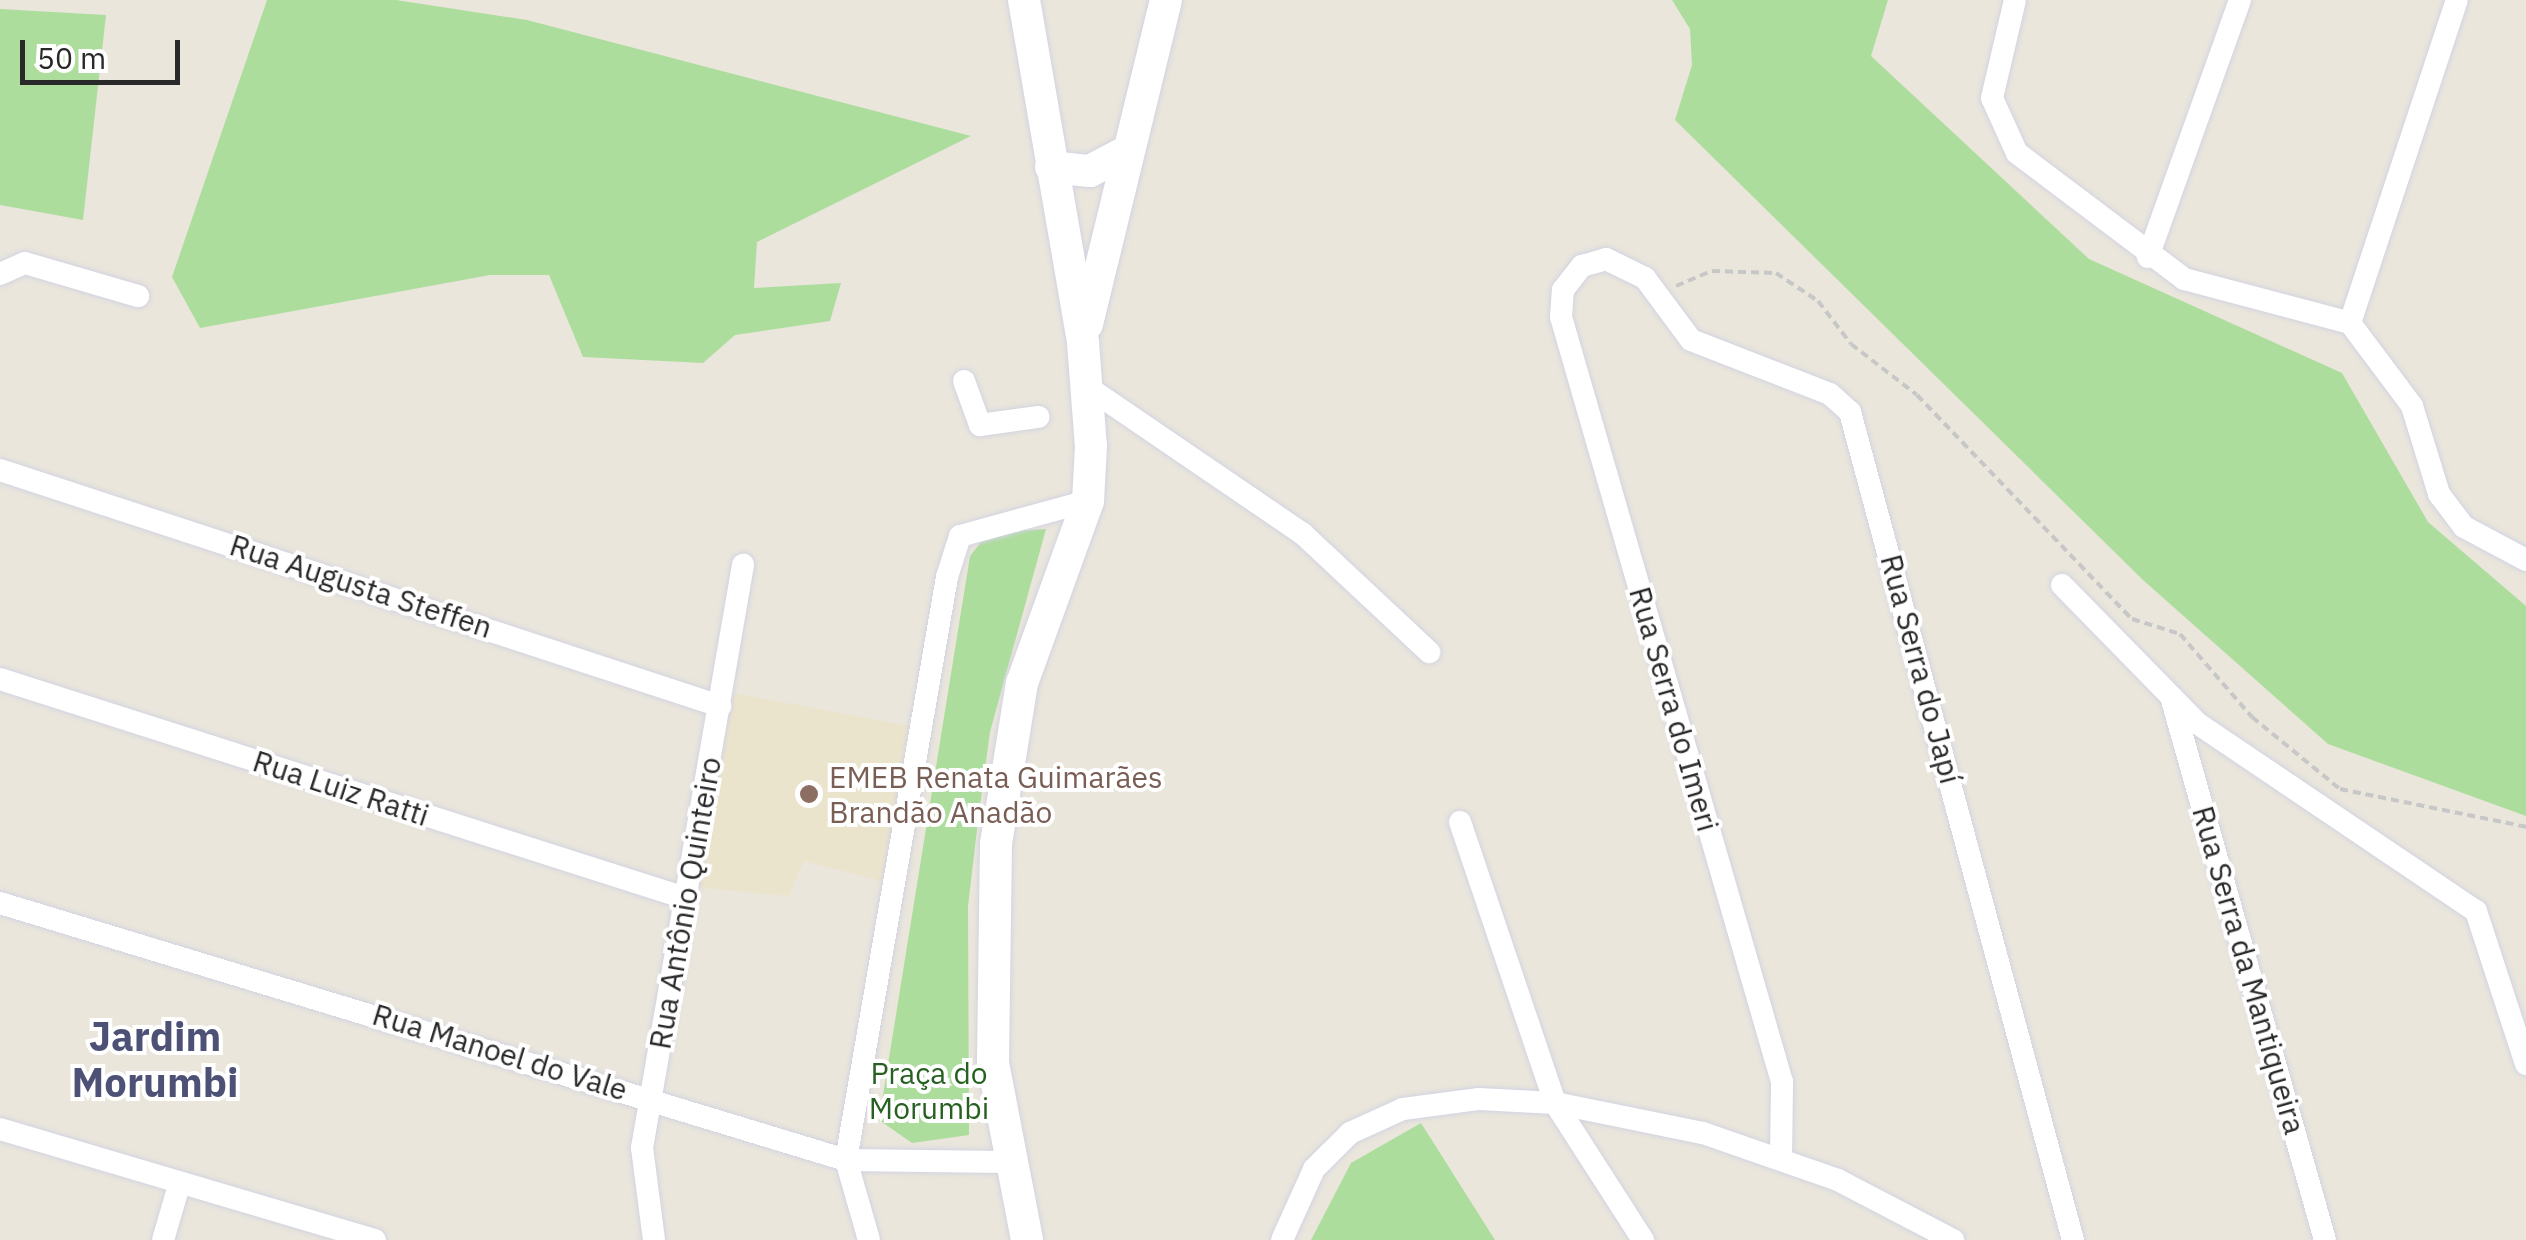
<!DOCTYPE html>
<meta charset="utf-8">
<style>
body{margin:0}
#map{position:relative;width:2526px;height:1240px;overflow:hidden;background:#eae6dc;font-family:"IBM Plex Sans",sans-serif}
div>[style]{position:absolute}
.education>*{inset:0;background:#ebe4cd}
.green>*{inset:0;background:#addd9d}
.path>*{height:4px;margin-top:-2px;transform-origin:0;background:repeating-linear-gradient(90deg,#c7c7c7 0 8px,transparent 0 13px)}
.roads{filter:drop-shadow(0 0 2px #d2d3e1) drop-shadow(0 0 2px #d2d3e1)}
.minor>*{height:22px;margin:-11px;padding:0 11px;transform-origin:11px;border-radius:11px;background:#fff}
.secondary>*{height:32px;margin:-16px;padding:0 16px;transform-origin:16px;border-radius:16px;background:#fff}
.dots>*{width:28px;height:28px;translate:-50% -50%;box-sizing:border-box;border:5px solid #fff;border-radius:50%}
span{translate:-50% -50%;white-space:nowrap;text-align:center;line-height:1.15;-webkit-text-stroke:8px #fff;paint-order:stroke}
.street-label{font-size:30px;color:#292929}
.education-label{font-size:30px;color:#785e54}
.left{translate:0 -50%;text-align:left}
.park-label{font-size:30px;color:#276020}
.district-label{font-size:40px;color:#4e5176;font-weight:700}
.scale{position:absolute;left:20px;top:40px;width:160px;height:45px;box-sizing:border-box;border:5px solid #292929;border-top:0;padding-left:12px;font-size:30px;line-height:35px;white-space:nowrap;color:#292929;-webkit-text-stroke:8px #fff;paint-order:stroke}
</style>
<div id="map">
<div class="education">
<div style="clip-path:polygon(734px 693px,915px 727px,893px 884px,804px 861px,789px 896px,694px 887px)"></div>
</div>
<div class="green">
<div style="clip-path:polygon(267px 0,396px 0,527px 20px,971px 136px,757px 242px,754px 288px,841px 283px,830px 321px,735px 335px,703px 363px,583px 357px,549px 275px,490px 275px,200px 328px,172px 277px)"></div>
<div style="clip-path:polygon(1672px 0,1888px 0,1871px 56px,2089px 259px,2342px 373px,2428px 522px,2526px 606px,2526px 816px,2328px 744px,2143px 580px,1675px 120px,1692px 65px,1690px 29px)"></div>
<div style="clip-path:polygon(0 9px,106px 15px,83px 220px,0 205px)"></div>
<div style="clip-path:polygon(1046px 529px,990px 732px,979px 813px,968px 906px,969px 1135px,912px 1143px,879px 1120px,970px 556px,988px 533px)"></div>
<div style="clip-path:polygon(1421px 1123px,1495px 1240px,1311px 1240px,1351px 1163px)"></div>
</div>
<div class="path">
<div style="left:1676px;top:286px;width:39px;rotate:-23deg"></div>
<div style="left:1712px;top:271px;width:64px;rotate:1.8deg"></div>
<div style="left:1776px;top:273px;width:50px;rotate:33.7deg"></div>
<div style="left:1818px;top:301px;width:54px;rotate:52.5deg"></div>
<div style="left:1851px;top:344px;width:83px;rotate:37.7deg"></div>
<div style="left:1917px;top:395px;width:310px;rotate:46.2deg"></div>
<div style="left:2132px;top:619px;width:50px;rotate:17.4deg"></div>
<div style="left:2180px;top:634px;width:110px;rotate:49.1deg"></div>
<div style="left:2252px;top:717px;width:114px;rotate:39.3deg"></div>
<div style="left:2340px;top:789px;width:190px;rotate:11.5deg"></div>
</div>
<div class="roads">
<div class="minor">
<div style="left:2015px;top:0;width:101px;rotate:103.2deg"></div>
<div style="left:1992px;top:98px;width:60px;rotate:65.6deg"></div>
<div style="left:2017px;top:153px;width:209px;rotate:37deg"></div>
<div style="left:2184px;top:279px;width:172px;rotate:14.8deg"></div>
<div style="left:2350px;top:323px;width:104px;rotate:53.2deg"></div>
<div style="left:2412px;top:406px;width:92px;rotate:72.9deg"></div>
<div style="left:2439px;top:494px;width:41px;rotate:52.9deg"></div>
<div style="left:2464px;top:527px;width:70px;rotate:28deg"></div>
<div style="left:2148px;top:257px;width:273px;rotate:-70.3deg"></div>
<div style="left:0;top:274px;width:27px;rotate:-24deg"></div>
<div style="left:25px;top:263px;width:118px;rotate:16.3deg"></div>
<div style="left:2350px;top:323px;width:340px;rotate:-71.7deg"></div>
<div style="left:964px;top:381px;width:47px;rotate:70deg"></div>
<div style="left:980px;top:425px;width:59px;rotate:-7.9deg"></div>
<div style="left:1086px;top:386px;width:263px;rotate:34.3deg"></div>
<div style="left:1303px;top:534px;width:173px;rotate:43.1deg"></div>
<div style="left:0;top:470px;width:758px;rotate:18.15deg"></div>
<div style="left:2062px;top:585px;width:193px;rotate:45.6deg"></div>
<div style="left:2197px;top:723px;width:336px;rotate:34deg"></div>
<div style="left:2476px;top:911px;width:161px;rotate:71.9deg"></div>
<div style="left:0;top:679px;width:716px;rotate:17.73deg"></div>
<div style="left:2172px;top:700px;width:561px;rotate:74.18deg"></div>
<div style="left:1460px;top:822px;width:297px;rotate:71.3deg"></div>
<div style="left:1555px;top:1103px;width:163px;rotate:57.3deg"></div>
<div style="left:0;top:903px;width:884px;rotate:16.9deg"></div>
<div style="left:846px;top:1160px;width:159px;rotate:0.7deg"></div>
<div style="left:0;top:1129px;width:391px;rotate:16.5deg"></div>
<div style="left:1781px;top:1158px;width:76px;rotate:-89.2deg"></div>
<div style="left:1782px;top:1082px;width:796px;rotate:-106.11deg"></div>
<div style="left:1561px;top:317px;width:27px;rotate:-86deg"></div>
<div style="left:1563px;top:290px;width:31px;rotate:-52deg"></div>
<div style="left:1582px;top:266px;width:25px;rotate:-16deg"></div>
<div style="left:1606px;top:259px;width:43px;rotate:26deg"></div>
<div style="left:1645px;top:278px;width:77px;rotate:53.4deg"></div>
<div style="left:1691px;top:340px;width:149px;rotate:21.2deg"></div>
<div style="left:1830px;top:394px;width:27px;rotate:42deg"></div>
<div style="left:1850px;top:412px;width:858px;rotate:74.93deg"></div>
<div style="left:163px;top:1240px;width:60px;rotate:-73.7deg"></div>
<div style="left:654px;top:1240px;width:93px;rotate:-97.4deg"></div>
<div style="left:642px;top:1148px;width:592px;rotate:-80.17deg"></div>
<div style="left:869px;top:1240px;width:83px;rotate:-106deg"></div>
<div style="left:846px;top:1160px;width:592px;rotate:-80.17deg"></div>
<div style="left:947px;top:577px;width:43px;rotate:-72.4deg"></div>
<div style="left:960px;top:536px;width:133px;rotate:-15.3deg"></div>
<div style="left:1282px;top:1240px;width:78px;rotate:-65.7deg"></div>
<div style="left:1314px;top:1169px;width:51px;rotate:-45deg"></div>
<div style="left:1350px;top:1133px;width:58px;rotate:-24.4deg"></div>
<div style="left:1403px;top:1109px;width:77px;rotate:-7.5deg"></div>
<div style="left:1479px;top:1099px;width:76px;rotate:3deg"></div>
<div style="left:1555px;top:1103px;width:151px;rotate:11.5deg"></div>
<div style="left:1703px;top:1133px;width:143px;rotate:19.2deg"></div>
<div style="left:1838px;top:1180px;width:130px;rotate:27.6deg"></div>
</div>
<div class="secondary">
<div style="left:1024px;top:0;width:348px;rotate:80.2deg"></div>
<div style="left:1083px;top:343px;width:103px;rotate:85.6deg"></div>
<div style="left:1091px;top:446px;width:55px;rotate:93.1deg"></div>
<div style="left:1088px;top:501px;width:194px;rotate:109.9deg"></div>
<div style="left:1022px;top:683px;width:163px;rotate:99.2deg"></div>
<div style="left:996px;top:844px;width:219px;rotate:90.8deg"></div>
<div style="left:993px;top:1063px;width:180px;rotate:79.1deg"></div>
<div style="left:1051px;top:167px;width:39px;rotate:6deg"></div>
<div style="left:1090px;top:171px;width:36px;rotate:-28deg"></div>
<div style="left:1087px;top:324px;width:333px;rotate:-76.3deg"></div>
</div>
</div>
<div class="dots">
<div style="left:809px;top:794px;background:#8d6e63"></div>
</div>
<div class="street-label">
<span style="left:361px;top:586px;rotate:18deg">Rua Augusta Steffen</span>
<span style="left:1921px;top:669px;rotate:75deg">Rua Serra do Japí</span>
<span style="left:1674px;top:709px;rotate:74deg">Rua Serra do Imeri</span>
<span style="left:341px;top:788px;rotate:18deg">Rua Luiz Ratti</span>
<span style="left:685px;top:903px;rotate:-80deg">Rua Antônio Quinteiro</span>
<span style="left:2249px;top:970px;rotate:74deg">Rua Serra da Mantiqueira</span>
<span style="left:500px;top:1052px;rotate:17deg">Rua Manoel do Vale</span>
</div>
<div class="education-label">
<span class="left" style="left:829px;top:794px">EMEB Renata Guimarães<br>Brandão Anadão</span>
</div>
<div class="park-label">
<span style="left:929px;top:1090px">Praça do<br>Morumbi</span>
</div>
<div class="district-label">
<span style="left:155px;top:1059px">Jardim<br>Morumbi</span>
</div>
<div class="scale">50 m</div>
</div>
